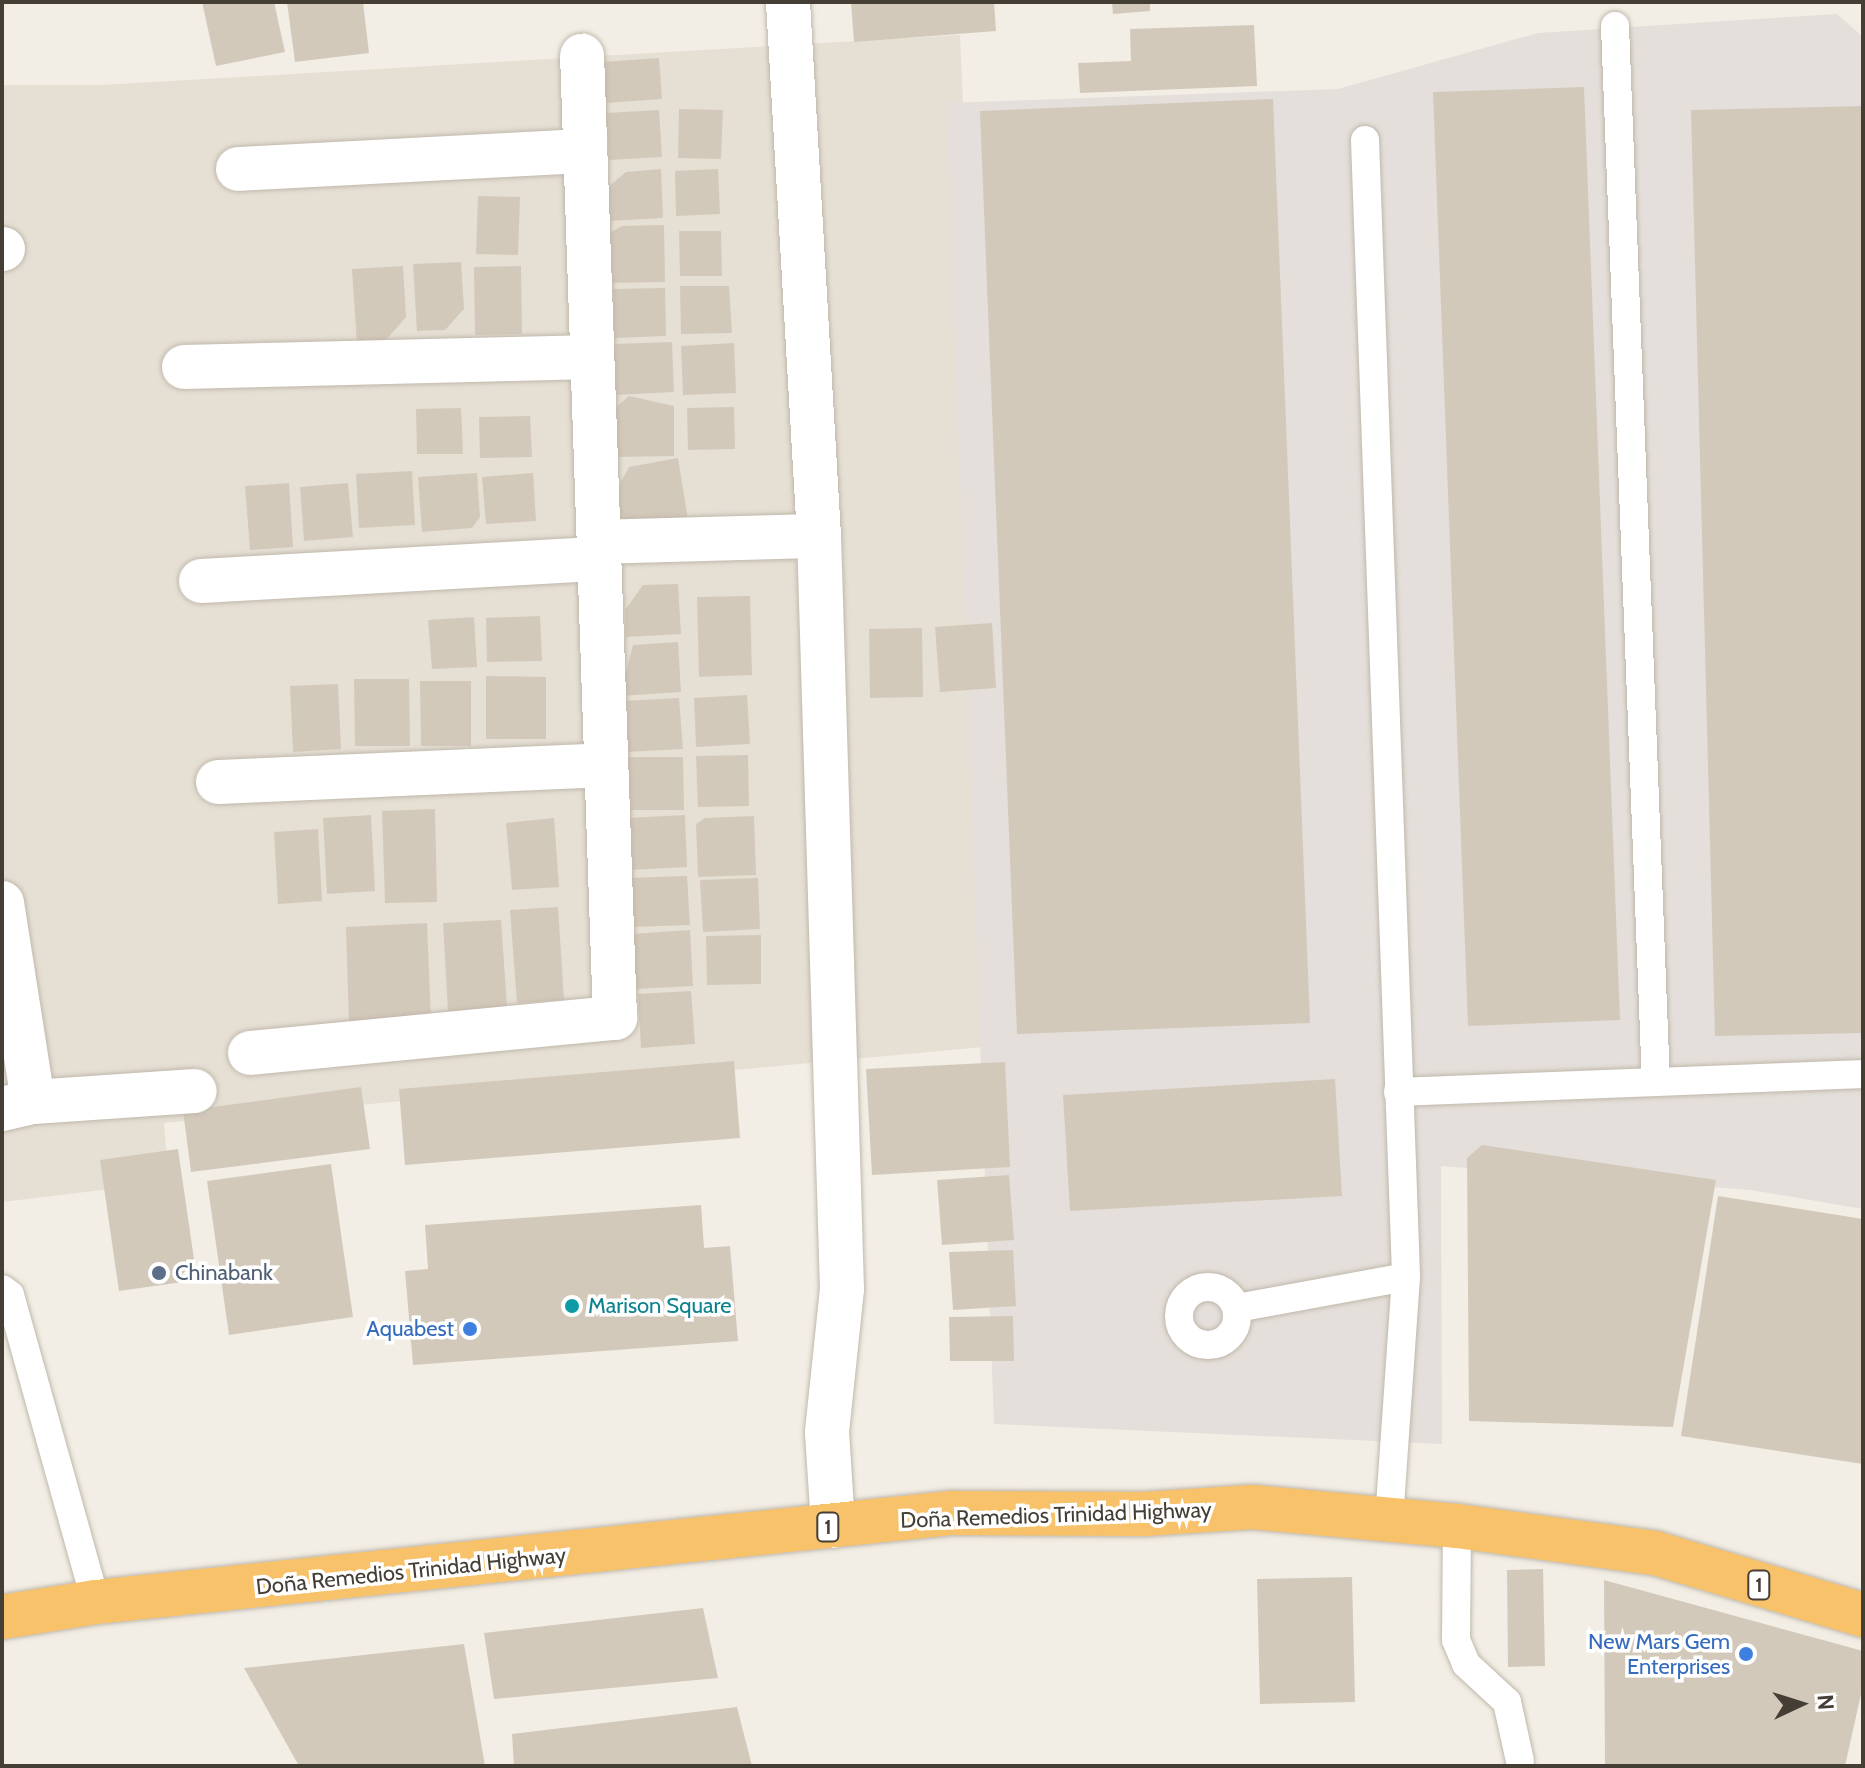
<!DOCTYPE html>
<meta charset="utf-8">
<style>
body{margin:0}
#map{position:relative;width:1865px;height:1768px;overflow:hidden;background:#f2eee5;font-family:Cabin,sans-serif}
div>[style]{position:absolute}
.residential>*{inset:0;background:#e6dfd4}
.industrial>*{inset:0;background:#e4dfda}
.building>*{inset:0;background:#d3c9bb}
.roads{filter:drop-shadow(0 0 2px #c0b8ab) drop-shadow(0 0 2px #c0b8ab)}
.lane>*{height:28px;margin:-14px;padding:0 14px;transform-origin:14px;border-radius:14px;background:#fff}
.lane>.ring{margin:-14px;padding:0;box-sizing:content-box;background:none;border:28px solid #fff;border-radius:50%}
.street>*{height:44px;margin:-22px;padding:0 22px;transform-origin:22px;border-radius:22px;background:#fff}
.highway>*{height:44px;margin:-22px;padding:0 22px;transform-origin:22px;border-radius:22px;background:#f8c26b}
.dots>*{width:22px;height:22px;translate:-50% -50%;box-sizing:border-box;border:4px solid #fff;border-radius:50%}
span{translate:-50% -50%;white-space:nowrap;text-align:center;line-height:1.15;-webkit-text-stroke:7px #fff;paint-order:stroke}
.shield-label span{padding:2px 6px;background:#fff;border:2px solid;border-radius:6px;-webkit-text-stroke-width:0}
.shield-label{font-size:20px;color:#443e35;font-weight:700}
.service-label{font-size:22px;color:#4e5e75}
.left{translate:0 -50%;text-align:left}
.culture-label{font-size:22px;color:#0d838f}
.shop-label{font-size:22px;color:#366cbe}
.right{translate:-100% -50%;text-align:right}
.street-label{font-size:22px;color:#443e35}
.frame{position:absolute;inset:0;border:4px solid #443e35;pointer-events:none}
.north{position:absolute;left:1761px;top:1664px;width:80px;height:80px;-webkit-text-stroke:6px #fff;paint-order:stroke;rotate:86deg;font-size:22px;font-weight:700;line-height:32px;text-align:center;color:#443e35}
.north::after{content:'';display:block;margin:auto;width:28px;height:36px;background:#443e35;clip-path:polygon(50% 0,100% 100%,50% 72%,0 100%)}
</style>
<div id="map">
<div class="residential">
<div style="clip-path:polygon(960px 35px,1005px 1045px,164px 1123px,169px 1182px,2px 1202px,2px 85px,102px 85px)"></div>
</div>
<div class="industrial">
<div style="clip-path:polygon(1837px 14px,1863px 37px,1863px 1209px,1751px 1190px,1441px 1166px,1442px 1444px,994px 1424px,946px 103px,1338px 89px,1538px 33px)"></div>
</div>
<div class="building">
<div style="clip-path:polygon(202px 2px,274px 2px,285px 52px,216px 66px)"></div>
<div style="clip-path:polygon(287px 2px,363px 2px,369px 53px,295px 62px)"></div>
<div style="clip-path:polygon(851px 2px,994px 2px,996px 31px,854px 42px)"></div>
<div style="clip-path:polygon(1112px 2px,1150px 2px,1150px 11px,1113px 14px)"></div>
<div style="clip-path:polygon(1254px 25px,1257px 86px,1080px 93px,1078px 63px,1131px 61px,1130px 29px)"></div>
<div style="clip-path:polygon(659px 58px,662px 99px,605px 103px,602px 62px)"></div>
<div style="clip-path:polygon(1584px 87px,1620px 1020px,1468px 1026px,1433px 92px)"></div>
<div style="clip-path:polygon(1273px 99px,1310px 1023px,1017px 1034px,980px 111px)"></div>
<div style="clip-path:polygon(1863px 106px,1863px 1033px,1715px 1036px,1691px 110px)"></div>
<div style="clip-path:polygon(679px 109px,723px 110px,721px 159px,678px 158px)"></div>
<div style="clip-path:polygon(659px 110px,662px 157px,609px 160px,606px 113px)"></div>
<div style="clip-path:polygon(661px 169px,663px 218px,609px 221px,607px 188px,626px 172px)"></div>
<div style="clip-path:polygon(718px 169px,720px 214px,676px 216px,675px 171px)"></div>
<div style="clip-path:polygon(478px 196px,520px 197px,518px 255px,476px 254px)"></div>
<div style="clip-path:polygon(664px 225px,665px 282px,606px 283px,604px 236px,622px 226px)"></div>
<div style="clip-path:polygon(679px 231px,721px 231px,722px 276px,680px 276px)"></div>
<div style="clip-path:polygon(461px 262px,464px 309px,445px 330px,417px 331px,413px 264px)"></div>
<div style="clip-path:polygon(403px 266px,406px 317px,385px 341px,357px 343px,352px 269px)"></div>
<div style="clip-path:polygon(521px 266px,522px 334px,475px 335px,474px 267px)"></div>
<div style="clip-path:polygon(680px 286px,729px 286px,732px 333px,681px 334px)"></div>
<div style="clip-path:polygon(665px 288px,666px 336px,614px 338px,613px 289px)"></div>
<div style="clip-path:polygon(672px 342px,674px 392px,615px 395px,613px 344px)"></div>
<div style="clip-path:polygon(734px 343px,736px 393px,683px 395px,681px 346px)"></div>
<div style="clip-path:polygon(629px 396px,674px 406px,674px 456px,615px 457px,614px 409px)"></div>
<div style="clip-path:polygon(734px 407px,735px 449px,688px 450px,687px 408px)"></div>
<div style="clip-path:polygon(461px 408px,463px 454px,417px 454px,416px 409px)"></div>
<div style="clip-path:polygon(530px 416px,532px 457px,480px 458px,479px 417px)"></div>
<div style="clip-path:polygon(678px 458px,688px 520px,620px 531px,614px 495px,629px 467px)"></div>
<div style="clip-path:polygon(412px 471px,415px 525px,359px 528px,356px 474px)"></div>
<div style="clip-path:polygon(477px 473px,480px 517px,472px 528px,422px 532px,418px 477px)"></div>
<div style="clip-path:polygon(533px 473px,536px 521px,486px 524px,482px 477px)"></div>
<div style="clip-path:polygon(289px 483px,293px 547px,250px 550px,245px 486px)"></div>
<div style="clip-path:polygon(348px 483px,353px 537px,304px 541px,300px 487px)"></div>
<div style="clip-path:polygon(678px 584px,681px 634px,626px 637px,625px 610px,643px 585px)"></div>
<div style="clip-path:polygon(750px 596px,752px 675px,699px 677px,697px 597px)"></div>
<div style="clip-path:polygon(540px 616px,542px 661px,487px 662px,486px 618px)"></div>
<div style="clip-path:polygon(474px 617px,477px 667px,432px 669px,428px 620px)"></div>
<div style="clip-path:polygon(992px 623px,996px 688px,940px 692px,935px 627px)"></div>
<div style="clip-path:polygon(922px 628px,923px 697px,870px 698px,869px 629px)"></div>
<div style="clip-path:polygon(678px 642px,681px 692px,620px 696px,633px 645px)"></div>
<div style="clip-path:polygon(486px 676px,546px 677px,546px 739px,486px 739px)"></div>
<div style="clip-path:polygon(354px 679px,409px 679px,410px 746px,355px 746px)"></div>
<div style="clip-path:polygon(420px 681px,471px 681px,471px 746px,421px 746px)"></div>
<div style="clip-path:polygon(338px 684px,341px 749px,293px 752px,290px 686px)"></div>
<div style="clip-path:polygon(747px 695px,750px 744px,696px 747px,694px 698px)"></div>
<div style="clip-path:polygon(679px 698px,683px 749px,625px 752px,622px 701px)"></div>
<div style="clip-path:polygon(748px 755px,749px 806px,698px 807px,696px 756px)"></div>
<div style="clip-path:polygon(624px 757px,683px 757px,684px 810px,624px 810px)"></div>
<div style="clip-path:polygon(435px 809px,437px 902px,385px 903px,382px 811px)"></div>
<div style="clip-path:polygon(371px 815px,375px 891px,327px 894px,323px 818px)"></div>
<div style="clip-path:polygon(685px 815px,687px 867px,629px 870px,626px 818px)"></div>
<div style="clip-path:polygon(754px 816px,756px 875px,698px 877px,696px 824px,705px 818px)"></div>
<div style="clip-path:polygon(554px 818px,559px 887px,512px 890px,506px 823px)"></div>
<div style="clip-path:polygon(318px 829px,322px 901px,278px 904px,274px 832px)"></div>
<div style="clip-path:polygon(687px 876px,690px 925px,631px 927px,628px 878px)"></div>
<div style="clip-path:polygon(758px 878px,760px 929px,703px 932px,700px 880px)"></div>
<div style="clip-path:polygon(558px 907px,564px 1000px,517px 1003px,510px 910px)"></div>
<div style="clip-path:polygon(501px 920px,507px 1007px,448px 1011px,443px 923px)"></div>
<div style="clip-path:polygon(427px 923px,431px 1021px,349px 1024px,346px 927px)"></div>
<div style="clip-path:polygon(690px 930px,693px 986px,635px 989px,632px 934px)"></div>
<div style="clip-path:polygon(761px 935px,761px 984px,707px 985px,706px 936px)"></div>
<div style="clip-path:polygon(691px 991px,695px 1044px,641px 1048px,638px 994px)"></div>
<div style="clip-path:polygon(734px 1061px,740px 1138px,405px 1165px,399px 1089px)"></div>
<div style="clip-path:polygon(1005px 1062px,1010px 1167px,872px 1175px,866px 1069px)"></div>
<div style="clip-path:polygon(1335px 1079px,1342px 1196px,1070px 1211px,1063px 1095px)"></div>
<div style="clip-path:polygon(361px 1087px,370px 1149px,191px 1172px,183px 1111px)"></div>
<div style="clip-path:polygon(1482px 1145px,1716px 1180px,1673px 1427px,1469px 1421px,1467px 1158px)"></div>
<div style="clip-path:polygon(178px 1149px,197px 1280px,119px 1291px,100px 1160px)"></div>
<div style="clip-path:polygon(331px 1164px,353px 1317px,229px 1335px,207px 1181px)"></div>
<div style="clip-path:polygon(1009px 1175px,1014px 1240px,942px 1245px,937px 1180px)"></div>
<div style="clip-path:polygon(1718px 1196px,1863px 1219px,1863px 1464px,1681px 1436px)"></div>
<div style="clip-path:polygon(701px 1205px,704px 1248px,730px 1246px,738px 1341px,413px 1365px,405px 1271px,428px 1269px,425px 1225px)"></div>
<div style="clip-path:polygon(1013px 1250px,1016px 1306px,953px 1310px,949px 1252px)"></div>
<div style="clip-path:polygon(1013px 1316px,1014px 1361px,950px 1361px,949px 1317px)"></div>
<div style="clip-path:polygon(1543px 1569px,1545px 1666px,1508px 1667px,1507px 1570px)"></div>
<div style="clip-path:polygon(1352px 1577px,1355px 1702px,1260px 1704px,1257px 1579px)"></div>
<div style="clip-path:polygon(1604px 1580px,1863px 1651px,1863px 1685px,1845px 1766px,1605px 1766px)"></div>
<div style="clip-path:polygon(703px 1608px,718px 1678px,494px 1699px,484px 1633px)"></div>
<div style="clip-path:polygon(464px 1644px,485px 1766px,299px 1766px,244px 1668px)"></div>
<div style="clip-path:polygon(737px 1707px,752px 1766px,514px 1766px,512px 1734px)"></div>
</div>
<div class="roads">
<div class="lane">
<div style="left:1615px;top:26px;width:1057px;rotate:87.78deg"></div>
<div style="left:1365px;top:140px;width:1138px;rotate:87.93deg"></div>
<div style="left:1406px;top:1277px;width:247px;rotate:94deg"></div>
<div style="left:1398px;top:1092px;width:465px;rotate:-2.2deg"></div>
<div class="ring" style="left:1179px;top:1287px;width:30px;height:30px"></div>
<div style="left:2px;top:1289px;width:10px;rotate:37deg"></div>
<div style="left:10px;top:1295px;width:319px;rotate:74.4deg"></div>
<div style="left:1237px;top:1308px;width:172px;rotate:-10.4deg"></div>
<div style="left:1457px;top:1526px;width:114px;rotate:90.5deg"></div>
<div style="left:1456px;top:1640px;width:26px;rotate:67deg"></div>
<div style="left:1466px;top:1664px;width:56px;rotate:42.8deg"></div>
<div style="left:1507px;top:1702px;width:60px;rotate:77.6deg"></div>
</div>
<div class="street">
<div style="left:788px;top:2px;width:535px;rotate:86.68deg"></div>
<div style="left:819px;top:536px;width:753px;rotate:88.25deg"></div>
<div style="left:842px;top:1289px;width:144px;rotate:96deg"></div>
<div style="left:827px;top:1432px;width:94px;rotate:86.3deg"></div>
<div style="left:238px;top:169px;width:347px;rotate:-3deg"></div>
<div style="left:2px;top:249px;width:1px"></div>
<div style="left:184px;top:367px;width:408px;rotate:-1.4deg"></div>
<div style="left:599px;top:542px;width:220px;rotate:-1.6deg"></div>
<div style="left:201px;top:581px;width:399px;rotate:-3.2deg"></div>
<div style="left:218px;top:782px;width:388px;rotate:-2.5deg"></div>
<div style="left:2px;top:903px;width:201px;rotate:81.1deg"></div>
<div style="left:250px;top:1053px;width:367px;rotate:-5.5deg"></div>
<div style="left:615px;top:1018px;width:963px;rotate:-91.96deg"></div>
<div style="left:2px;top:1109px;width:32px;rotate:-13deg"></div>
<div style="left:33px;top:1102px;width:162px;rotate:-3.9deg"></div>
</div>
<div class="highway">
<div style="left:2px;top:1617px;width:95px;rotate:-9.1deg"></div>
<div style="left:96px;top:1602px;width:860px;rotate:-5.94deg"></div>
<div style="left:951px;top:1513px;width:193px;rotate:0.3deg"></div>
<div style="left:1144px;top:1514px;width:108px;rotate:-3.7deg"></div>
<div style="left:1252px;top:1507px;width:206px;rotate:5.3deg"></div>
<div style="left:1457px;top:1526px;width:200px;rotate:7.8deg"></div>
<div style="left:1655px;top:1553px;width:217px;rotate:16.6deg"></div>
</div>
</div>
<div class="dots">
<div style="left:159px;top:1273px;background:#5c6f8a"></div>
<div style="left:572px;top:1306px;background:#0f9aa8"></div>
<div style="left:470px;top:1329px;background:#3f7fe0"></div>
<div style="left:1746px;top:1654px;background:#3f7fe0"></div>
</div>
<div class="shield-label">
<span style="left:828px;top:1527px">1</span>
<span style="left:1759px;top:1585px">1</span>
</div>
<div class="service-label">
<span class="left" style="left:175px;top:1273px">Chinabank</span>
</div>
<div class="culture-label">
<span class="left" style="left:588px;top:1306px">Marison Square</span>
</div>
<div class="shop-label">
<span class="right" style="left:454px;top:1329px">Aquabest</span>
<span class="right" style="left:1730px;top:1654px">New Mars Gem<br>Enterprises</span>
</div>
<div class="street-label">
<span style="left:1056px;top:1515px;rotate:-2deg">Doña Remedios Trinidad Highway</span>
<span style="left:411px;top:1571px;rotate:-6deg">Doña Remedios Trinidad Highway</span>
</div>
<div class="frame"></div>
<div class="north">N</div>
</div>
